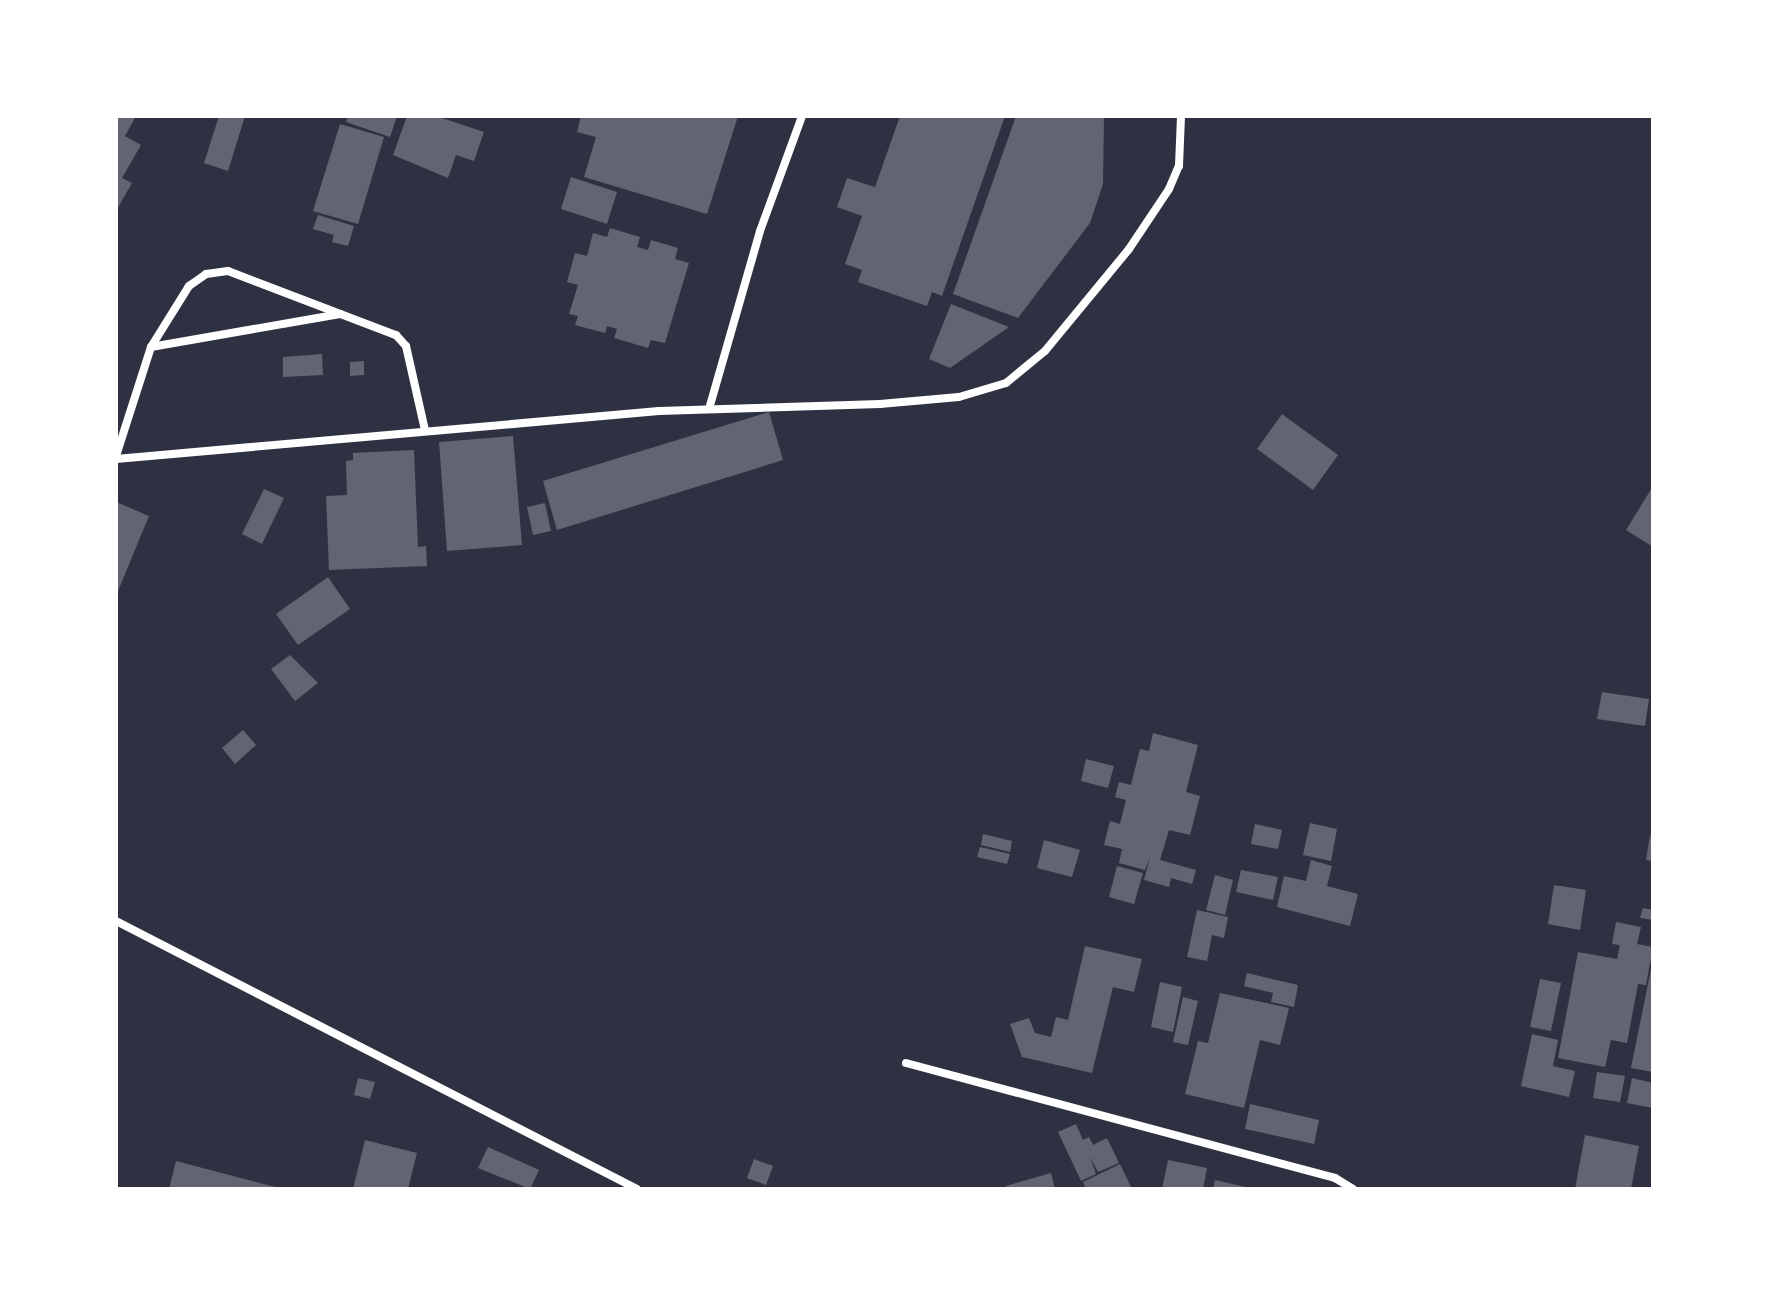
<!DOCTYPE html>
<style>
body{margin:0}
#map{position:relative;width:1769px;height:1305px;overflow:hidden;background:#2d3142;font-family:Jost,sans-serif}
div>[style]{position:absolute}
.building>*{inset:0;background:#626471}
.minor>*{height:8px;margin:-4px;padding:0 4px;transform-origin:4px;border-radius:4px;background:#fff}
span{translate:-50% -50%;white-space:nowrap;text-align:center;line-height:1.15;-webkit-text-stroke:8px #fff;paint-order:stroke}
.frame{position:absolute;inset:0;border:118px solid #fff;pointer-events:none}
</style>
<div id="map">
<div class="building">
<div style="clip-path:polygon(116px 116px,136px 116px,125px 136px,141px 145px,122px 178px,132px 183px,116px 211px)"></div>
<div style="clip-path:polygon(219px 116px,245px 116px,228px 171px,204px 163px)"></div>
<div style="clip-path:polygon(348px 116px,397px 116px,390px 137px,346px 122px)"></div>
<div style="clip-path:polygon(407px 116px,436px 116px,484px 132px,474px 161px,456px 155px,448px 178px,393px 155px)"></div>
<div style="clip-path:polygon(581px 116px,738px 116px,707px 214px,584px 177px,596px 137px,577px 132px)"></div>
<div style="clip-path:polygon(900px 116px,1005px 116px,942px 296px,932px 292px,927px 306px,858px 282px,862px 270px,845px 264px,862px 216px,837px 207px,847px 178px,875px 187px)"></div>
<div style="clip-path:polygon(1016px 116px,1104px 116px,1103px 184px,1090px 223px,1018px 318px,953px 294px)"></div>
<div style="clip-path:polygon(340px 124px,384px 137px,358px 224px,313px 211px)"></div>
<div style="clip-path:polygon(571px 177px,617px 192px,607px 224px,561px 209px)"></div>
<div style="clip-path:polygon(318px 215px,354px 226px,348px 246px,332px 242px,334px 235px,313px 229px)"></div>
<div style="clip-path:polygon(610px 228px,640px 237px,637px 247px,648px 250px,651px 240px,678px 248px,675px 259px,689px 263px,665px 343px,651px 340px,648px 348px,614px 338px,617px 329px,607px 326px,605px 333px,575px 325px,578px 316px,569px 314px,578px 285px,567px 282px,575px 253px,587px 256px,593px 233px,607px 237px)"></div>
<div style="clip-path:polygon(951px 304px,1009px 327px,950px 368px,929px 359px)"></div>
<div style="clip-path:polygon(322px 354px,323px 375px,283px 377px,283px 357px)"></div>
<div style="clip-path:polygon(364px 361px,364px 375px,350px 376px,350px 362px)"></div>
<div style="clip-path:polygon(769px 412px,783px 460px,557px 530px,543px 481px)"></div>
<div style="clip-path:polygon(1282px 414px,1338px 455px,1313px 490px,1257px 449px)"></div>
<div style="clip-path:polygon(513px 436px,522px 545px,447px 551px,439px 442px)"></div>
<div style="clip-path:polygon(414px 450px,418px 547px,426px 546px,427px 566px,329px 570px,326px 496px,347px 495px,346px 461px,353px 460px,353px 453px)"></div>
<div style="clip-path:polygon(1653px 486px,1653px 547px,1626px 530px)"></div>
<div style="clip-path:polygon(264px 489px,284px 498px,262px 544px,242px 534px)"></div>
<div style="clip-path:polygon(116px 502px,149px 516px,116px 596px)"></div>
<div style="clip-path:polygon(545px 503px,551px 531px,533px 535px,527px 507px)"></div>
<div style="clip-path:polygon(328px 577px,350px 609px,298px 645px,276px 614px)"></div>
<div style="clip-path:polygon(290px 655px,318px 683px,295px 701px,271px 669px)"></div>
<div style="clip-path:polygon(1602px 692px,1649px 699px,1645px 726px,1597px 719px)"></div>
<div style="clip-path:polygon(243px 730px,256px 745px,235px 764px,222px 748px)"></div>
<div style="clip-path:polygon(1153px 733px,1198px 745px,1186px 792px,1200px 796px,1190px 835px,1169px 830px,1160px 860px,1196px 870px,1192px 884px,1171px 878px,1169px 887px,1144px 880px,1150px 857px,1145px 870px,1119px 863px,1122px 849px,1104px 845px,1110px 821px,1120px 824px,1126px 800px,1115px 797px,1119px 782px,1131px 785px,1140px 749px,1149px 751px)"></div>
<div style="clip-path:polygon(1086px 759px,1114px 766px,1108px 788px,1081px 781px)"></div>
<div style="clip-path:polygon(1310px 823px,1337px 829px,1331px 861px,1303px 855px)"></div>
<div style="clip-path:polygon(1255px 824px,1282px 830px,1278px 849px,1251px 844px)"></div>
<div style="clip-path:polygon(983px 834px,1012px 841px,1010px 852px,981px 845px)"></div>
<div style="clip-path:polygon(1650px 835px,1653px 836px,1653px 861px,1646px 860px)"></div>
<div style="clip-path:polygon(1044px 840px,1080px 850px,1072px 877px,1037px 868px)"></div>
<div style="clip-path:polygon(980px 847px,1010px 854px,1007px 864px,977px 857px)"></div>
<div style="clip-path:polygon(1311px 860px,1332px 866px,1327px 886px,1358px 894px,1350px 926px,1277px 907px,1284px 876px,1306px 881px)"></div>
<div style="clip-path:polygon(1117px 866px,1143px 873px,1134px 904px,1109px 897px)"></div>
<div style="clip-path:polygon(1241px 870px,1278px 877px,1273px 900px,1236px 892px)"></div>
<div style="clip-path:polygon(1215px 875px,1233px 880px,1225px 915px,1206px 910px)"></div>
<div style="clip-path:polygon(1554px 885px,1586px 890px,1580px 930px,1548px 924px)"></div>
<div style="clip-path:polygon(1643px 908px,1653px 910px,1653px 920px,1640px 918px)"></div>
<div style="clip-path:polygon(1197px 910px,1228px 917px,1224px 938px,1212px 935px,1207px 961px,1187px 957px)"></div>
<div style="clip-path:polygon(1616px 922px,1641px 927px,1637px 944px,1653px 947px,1646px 985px,1638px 984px,1627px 1043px,1611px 1040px,1605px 1067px,1558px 1058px,1578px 952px,1617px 959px,1620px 945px,1612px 944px)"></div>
<div style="clip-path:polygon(1085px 946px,1142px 959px,1134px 992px,1113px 987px,1092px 1073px,1022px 1057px,1010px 1024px,1029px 1018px,1035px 1033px,1051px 1037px,1056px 1017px,1068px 1020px)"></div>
<div style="clip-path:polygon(1652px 964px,1653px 964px,1653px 1072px,1631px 1068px)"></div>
<div style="clip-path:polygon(1247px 973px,1298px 985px,1294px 1007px,1271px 1002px,1273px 993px,1244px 986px)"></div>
<div style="clip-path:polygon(1540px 979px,1561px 983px,1551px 1031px,1530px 1027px)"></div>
<div style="clip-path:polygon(1160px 982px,1182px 987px,1173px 1032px,1151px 1027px)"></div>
<div style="clip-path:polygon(1220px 993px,1289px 1008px,1280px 1045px,1260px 1040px,1244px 1108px,1185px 1094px,1198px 1041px,1208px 1043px)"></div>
<div style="clip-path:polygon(1183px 997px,1198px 1001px,1188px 1045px,1173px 1042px)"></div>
<div style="clip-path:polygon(1532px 1034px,1558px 1040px,1553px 1066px,1575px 1071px,1569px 1097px,1521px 1086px)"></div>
<div style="clip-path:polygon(1597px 1072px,1625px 1076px,1620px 1102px,1593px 1098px)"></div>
<div style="clip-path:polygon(358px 1078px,375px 1082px,370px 1099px,354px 1095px)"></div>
<div style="clip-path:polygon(1632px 1078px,1653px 1083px,1653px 1108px,1627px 1103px)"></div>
<div style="clip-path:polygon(1250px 1104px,1319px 1120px,1314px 1144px,1245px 1129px)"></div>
<div style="clip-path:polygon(1076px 1124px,1083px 1140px,1089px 1137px,1093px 1145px,1107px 1138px,1119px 1163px,1098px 1172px,1090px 1157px,1096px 1174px,1081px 1181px,1058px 1132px)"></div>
<div style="clip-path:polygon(1585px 1135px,1639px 1146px,1631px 1189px,1575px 1189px)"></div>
<div style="clip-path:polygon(365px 1140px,417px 1153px,408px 1189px,353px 1189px)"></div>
<div style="clip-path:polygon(488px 1147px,539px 1170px,530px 1189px,478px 1168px)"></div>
<div style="clip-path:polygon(754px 1159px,773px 1166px,766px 1185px,747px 1178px)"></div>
<div style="clip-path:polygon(1168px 1160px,1207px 1168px,1203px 1189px,1162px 1189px)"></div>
<div style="clip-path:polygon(176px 1161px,279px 1188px,279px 1189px,169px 1189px)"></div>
<div style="clip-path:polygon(1120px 1164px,1132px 1189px,1086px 1189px,1083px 1182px)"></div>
<div style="clip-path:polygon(1051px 1173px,1055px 1189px,1007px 1189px,1006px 1186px)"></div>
<div style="clip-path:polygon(1215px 1180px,1250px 1188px,1250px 1189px,1213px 1189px)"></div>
</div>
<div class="minor">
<div style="left:151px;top:347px;width:192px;rotate:-9.9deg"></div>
<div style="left:709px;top:409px;width:185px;rotate:-74deg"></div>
<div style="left:760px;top:231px;width:122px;rotate:-69.9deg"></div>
<div style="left:116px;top:456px;width:114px;rotate:-72.2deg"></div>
<div style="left:151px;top:347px;width:72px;rotate:-58.1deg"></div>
<div style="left:189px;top:286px;width:21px;rotate:-35deg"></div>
<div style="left:206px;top:274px;width:22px;rotate:-8deg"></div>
<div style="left:228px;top:271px;width:180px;rotate:20.9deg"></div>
<div style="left:396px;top:335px;width:15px;rotate:48deg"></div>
<div style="left:406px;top:346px;width:86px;rotate:77.3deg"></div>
<div style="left:116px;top:459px;width:545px;rotate:-5.05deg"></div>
<div style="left:659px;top:411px;width:221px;rotate:-1.8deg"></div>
<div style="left:880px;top:404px;width:79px;rotate:-5.1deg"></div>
<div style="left:959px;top:397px;width:49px;rotate:-16.6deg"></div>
<div style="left:1006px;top:383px;width:50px;rotate:-39.4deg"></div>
<div style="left:1045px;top:351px;width:132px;rotate:-50.5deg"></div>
<div style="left:1129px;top:249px;width:72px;rotate:-56.3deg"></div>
<div style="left:1169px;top:189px;width:25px;rotate:-67deg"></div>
<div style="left:1179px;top:166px;width:50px;rotate:-87.7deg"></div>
<div style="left:116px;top:921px;width:586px;rotate:27.22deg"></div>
<div style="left:906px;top:1063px;width:444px;rotate:15deg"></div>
<div style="left:1335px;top:1178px;width:21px;rotate:31deg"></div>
</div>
<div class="frame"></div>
</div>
